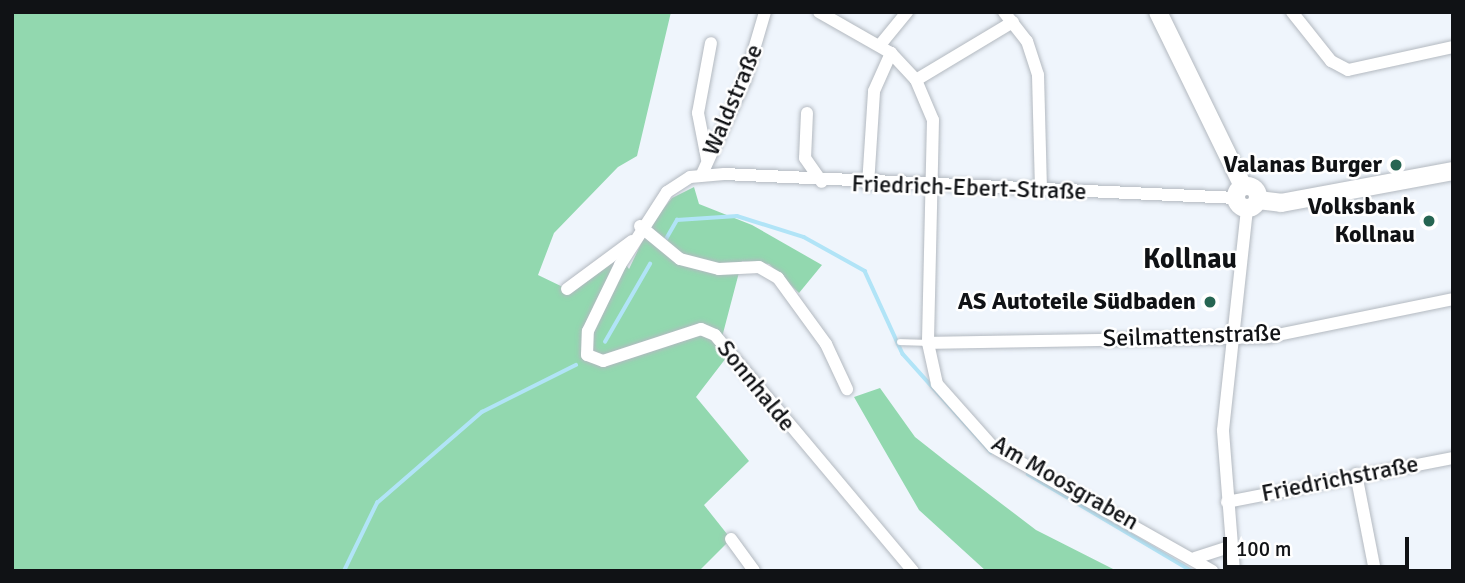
<!DOCTYPE html>
<meta charset="utf-8">
<style>
body{margin:0}
#map{position:relative;width:1465px;height:583px;overflow:hidden;background:#eff5fc;font-family:Signika,sans-serif}
div>[style]{position:absolute}
.green>*{inset:0;background:#92d8af}
.stream>*{height:3.5px;margin:-1.75px;padding:0 1.75px;transform-origin:1.75px;border-radius:1.75px;background:#b1e4f7}
.roads{filter:drop-shadow(0 0 2px #b3b9c0) drop-shadow(0 0 2px #b3b9c0)}
.lane>*{height:6px;margin:-3px;padding:0 3px;transform-origin:3px;border-radius:3px;background:#fff}
.street>*{height:12px;margin:-6px;padding:0 6px;transform-origin:6px;border-radius:6px;background:#fff}
.secondary>*{height:18px;margin:-9px;padding:0 9px;transform-origin:9px;border-radius:9px;background:#fff}
.secondary>.ring{margin:-9px;padding:0;box-sizing:content-box;background:none;border:18px solid #fff;border-radius:50%}
.dots>*{width:19px;height:19px;translate:-50% -50%;box-sizing:border-box;border:4px solid #fff;border-radius:50%}
span{translate:-50% -50%;white-space:nowrap;text-align:center;line-height:1.15;-webkit-text-stroke:5px #fff;paint-order:stroke}
.street-label{font-size:24px;color:#101215}
.poi-label{font-size:24px;color:#101215;font-weight:700}
.right{translate:-100% -50%;text-align:right}
.quarter-label{font-size:28px;color:#101215;font-weight:700}
.frame{position:absolute;inset:0;border:14px solid #101215;pointer-events:none}
.scale{position:absolute;left:1223px;top:537px;width:186px;height:32px;box-sizing:border-box;border:4px solid #101215;border-top:0;padding-left:9px;font-size:21px;line-height:24px;white-space:nowrap;color:#101215;-webkit-text-stroke:5px #fff;paint-order:stroke}
</style>
<div id="map">
<div class="green">
<div style="clip-path:polygon(12px 12px,671px 12px,637px 156px,618px 167px,554px 233px,538px 275px,567px 289px,615px 249px,629px 269px,650px 225px,672px 198px,694px 187px,699px 204px,752px 225px,822px 265px,799px 293px,769px 264px,742px 261px,721px 341px,726px 358px,696px 397px,749px 461px,704px 505px,731px 539px,699px 571px,12px 571px)"></div>
<div style="clip-path:polygon(880px 388px,915px 437px,948px 463px,1036px 530px,1117px 571px,986px 571px,919px 510px,882px 446px,854px 397px)"></div>
</div>
<div class="stream">
<div style="left:666px;top:239px;width:22px;rotate:-60deg"></div>
<div style="left:677px;top:220px;width:60px;rotate:-3.8deg"></div>
<div style="left:737px;top:216px;width:70px;rotate:17.4deg"></div>
<div style="left:804px;top:237px;width:70px;rotate:29.1deg"></div>
<div style="left:865px;top:271px;width:91px;rotate:65.4deg"></div>
<div style="left:903px;top:354px;width:132px;rotate:48.1deg"></div>
<div style="left:605px;top:342px;width:90px;rotate:-60deg"></div>
<div style="left:1028px;top:474px;width:191px;rotate:30.6deg"></div>
<div style="left:344px;top:571px;width:76px;rotate:-64.1deg"></div>
<div style="left:377px;top:503px;width:139px;rotate:-40.9deg"></div>
<div style="left:482px;top:412px;width:105px;rotate:-26.6deg"></div>
</div>
<div class="roads">
<div class="lane">
<div style="left:900px;top:342px;width:28px;rotate:2deg"></div>
</div>
<div class="street">
<div style="left:819px;top:12px;width:83px;rotate:29.7deg"></div>
<div style="left:891px;top:53px;width:37px;rotate:47deg"></div>
<div style="left:916px;top:80px;width:43px;rotate:67deg"></div>
<div style="left:933px;top:120px;width:223px;rotate:91.3deg"></div>
<div style="left:928px;top:343px;width:42px;rotate:77.6deg"></div>
<div style="left:937px;top:384px;width:84px;rotate:48.4deg"></div>
<div style="left:993px;top:447px;width:252px;rotate:29.5deg"></div>
<div style="left:1004px;top:12px;width:37px;rotate:52deg"></div>
<div style="left:1027px;top:41px;width:36px;rotate:72deg"></div>
<div style="left:1038px;top:75px;width:115px;rotate:88.5deg"></div>
<div style="left:1292px;top:12px;width:63px;rotate:51.5deg"></div>
<div style="left:1331px;top:61px;width:19px;rotate:28deg"></div>
<div style="left:1348px;top:70px;width:107px;rotate:-12.4deg"></div>
<div style="left:880px;top:45px;width:43px;rotate:-50.7deg"></div>
<div style="left:916px;top:80px;width:113px;rotate:-30.9deg"></div>
<div style="left:807px;top:113px;width:45px;rotate:92.5deg"></div>
<div style="left:805px;top:158px;width:29px;rotate:55deg"></div>
<div style="left:707px;top:159px;width:47px;rotate:-101.1deg"></div>
<div style="left:698px;top:113px;width:71px;rotate:-79.5deg"></div>
<div style="left:702px;top:174px;width:103px;rotate:-65.4deg"></div>
<div style="left:745px;top:80px;width:71px;rotate:-73.6deg"></div>
<div style="left:868px;top:185px;width:94px;rotate:-86.3deg"></div>
<div style="left:874px;top:91px;width:42px;rotate:-65.9deg"></div>
<div style="left:640px;top:226px;width:52px;rotate:39.5deg"></div>
<div style="left:680px;top:259px;width:40px;rotate:14.4deg"></div>
<div style="left:719px;top:269px;width:40px;rotate:-2.9deg"></div>
<div style="left:759px;top:267px;width:22px;rotate:30deg"></div>
<div style="left:778px;top:278px;width:82px;rotate:54deg"></div>
<div style="left:826px;top:344px;width:50px;rotate:65deg"></div>
<div style="left:567px;top:289px;width:81px;rotate:-36.4deg"></div>
<div style="left:928px;top:343px;width:340px;rotate:-1deg"></div>
<div style="left:1268px;top:337px;width:189px;rotate:-11.6deg"></div>
<div style="left:1356px;top:474px;width:99px;rotate:78.9deg"></div>
<div style="left:1227px;top:502px;width:230px;rotate:-11deg"></div>
<div style="left:731px;top:539px;width:39px;rotate:54deg"></div>
<div style="left:1195px;top:558px;width:39px;rotate:-18deg"></div>
<div style="left:913px;top:571px;width:308px;rotate:-130deg"></div>
<div style="left:715px;top:335px;width:15px;rotate:-157deg"></div>
<div style="left:701px;top:329px;width:103px;rotate:161.9deg"></div>
<div style="left:603px;top:361px;width:17px;rotate:-159deg"></div>
<div style="left:587px;top:355px;width:24px;rotate:-88deg"></div>
<div style="left:588px;top:331px;width:73px;rotate:-64.1deg"></div>
<div style="left:620px;top:265px;width:87px;rotate:-57.2deg"></div>
<div style="left:667px;top:192px;width:27px;rotate:-33deg"></div>
<div style="left:690px;top:177px;width:34px;rotate:-5deg"></div>
<div style="left:724px;top:174px;width:513px;rotate:2.68deg"></div>
<div style="left:1234px;top:571px;width:141px;rotate:-94.5deg"></div>
<div style="left:1223px;top:430px;width:223px;rotate:-83.8deg"></div>
</div>
<div class="secondary">
<div style="left:1158px;top:12px;width:194px;rotate:64deg"></div>
<div class="ring" style="left:1236px;top:186px;width:4px;height:4px"></div>
<div style="left:1258px;top:200px;width:23px;rotate:7deg"></div>
<div style="left:1281px;top:203px;width:175px;rotate:-10.5deg"></div>
</div>
</div>
<div class="dots">
<div style="left:1396px;top:165px;background:#266552"></div>
<div style="left:1429px;top:221px;background:#266552"></div>
<div style="left:1210px;top:302px;background:#266552"></div>
</div>
<div class="street-label">
<span style="left:733px;top:100px;rotate:-67deg">Waldstraße</span>
<span style="left:969px;top:188px;rotate:2deg">Friedrich-Ebert-Straße</span>
<span style="left:1192px;top:336px;rotate:-2deg">Seilmattenstraße</span>
<span style="left:756px;top:386px;rotate:51deg">Sonnhalde</span>
<span style="left:1340px;top:479px;rotate:-11deg">Friedrichstraße</span>
<span style="left:1065px;top:483px;rotate:30deg">Am Moosgraben</span>
</div>
<div class="poi-label">
<span class="right" style="left:1382px;top:165px">Valanas Burger</span>
<span class="right" style="left:1415px;top:221px">Volksbank<br>Kollnau</span>
<span class="right" style="left:1196px;top:302px">AS Autoteile Südbaden</span>
</div>
<div class="quarter-label">
<span style="left:1190px;top:259px">Kollnau</span>
</div>
<div class="frame"></div>
<div class="scale">100 m</div>
</div>
